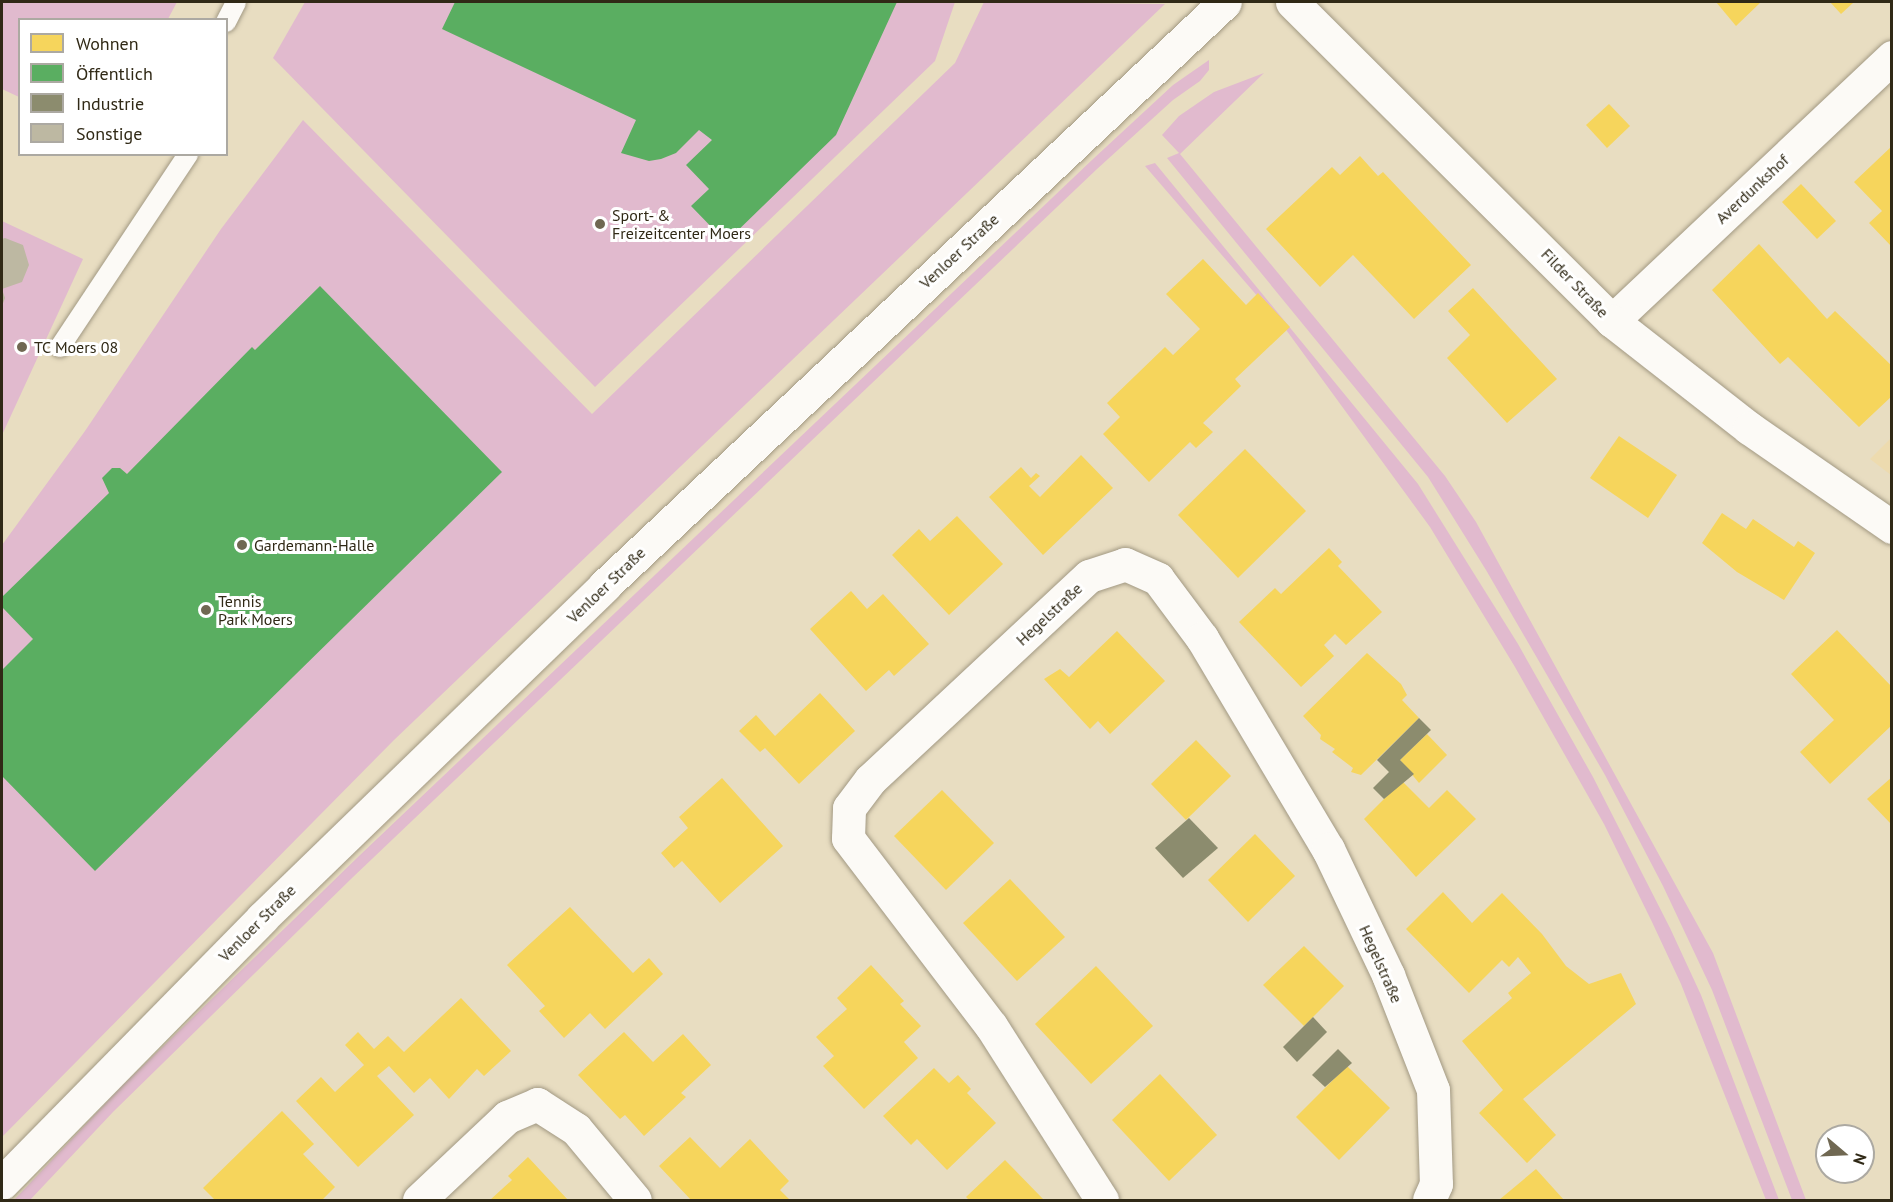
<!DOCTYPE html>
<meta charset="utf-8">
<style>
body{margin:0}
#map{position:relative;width:1893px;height:1202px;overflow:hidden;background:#e8ddc1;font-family:"PT Sans",sans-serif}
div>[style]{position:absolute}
.built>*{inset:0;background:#eddbaf}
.green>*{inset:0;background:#e1bace}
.homes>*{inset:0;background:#f6d55c}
.public>*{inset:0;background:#5aae61}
.industry>*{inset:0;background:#8c8c6e}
.building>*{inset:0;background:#bdb8a2}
.roads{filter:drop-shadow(0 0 2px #a29983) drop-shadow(0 0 2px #a29983)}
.service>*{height:20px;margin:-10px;padding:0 10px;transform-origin:10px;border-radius:10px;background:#fcfaf6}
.minor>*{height:33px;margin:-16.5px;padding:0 16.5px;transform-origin:16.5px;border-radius:16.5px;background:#fcfaf6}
.tertiary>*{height:33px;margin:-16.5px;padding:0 16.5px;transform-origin:16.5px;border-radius:16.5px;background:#fcfaf6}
.secondary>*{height:33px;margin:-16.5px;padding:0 16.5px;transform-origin:16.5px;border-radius:16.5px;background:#fcfaf6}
.dots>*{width:16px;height:16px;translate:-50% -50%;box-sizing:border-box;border:3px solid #fff;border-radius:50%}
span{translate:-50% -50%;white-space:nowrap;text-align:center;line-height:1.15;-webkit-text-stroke:6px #fff;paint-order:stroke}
.street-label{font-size:16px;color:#302916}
.poi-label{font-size:16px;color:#302916}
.left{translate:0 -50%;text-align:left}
.frame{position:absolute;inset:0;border:3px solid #302916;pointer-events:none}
.legend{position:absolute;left:18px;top:18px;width:210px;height:138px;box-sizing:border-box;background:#fff;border:2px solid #aca9a2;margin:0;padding:8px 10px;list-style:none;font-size:18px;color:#302916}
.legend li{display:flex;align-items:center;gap:12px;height:30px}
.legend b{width:30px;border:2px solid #aca9a2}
.north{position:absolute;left:1815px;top:1124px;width:60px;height:60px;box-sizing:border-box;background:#fff;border:2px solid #aca9a2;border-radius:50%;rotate:109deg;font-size:16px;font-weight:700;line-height:24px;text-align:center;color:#302916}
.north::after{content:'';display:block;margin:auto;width:21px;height:27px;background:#706852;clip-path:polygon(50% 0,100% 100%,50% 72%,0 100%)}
</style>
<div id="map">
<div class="built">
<div style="clip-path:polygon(1891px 438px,1891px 475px,1870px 459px)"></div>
</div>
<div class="green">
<div style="clip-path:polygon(2px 2px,177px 2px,168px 19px,20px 20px,19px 97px,2px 89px)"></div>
<div style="clip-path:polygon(305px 2px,955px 2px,935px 61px,595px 387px,273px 58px)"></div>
<div style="clip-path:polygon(984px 2px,1165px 4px,394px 740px,2px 1137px,2px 545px,85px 431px,221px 229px,303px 120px,592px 414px,955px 63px)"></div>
<div style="clip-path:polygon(1209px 60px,1209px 70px,1200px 81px,1173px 100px,1097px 169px,352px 878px,113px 1112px,30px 1200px,14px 1200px,120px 1088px,359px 856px,1092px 160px,1173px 85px)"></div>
<div style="clip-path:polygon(1264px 73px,1180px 154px,1445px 476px,1476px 522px,1713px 953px,1806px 1200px,1792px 1200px,1712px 990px,1663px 886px,1605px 775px,1486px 570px,1428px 477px,1167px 158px,1179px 153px,1162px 135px,1179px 116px,1214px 92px)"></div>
<div style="clip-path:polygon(1155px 163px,1418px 484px,1518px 644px,1593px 777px,1670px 928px,1701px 995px,1779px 1200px,1766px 1200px,1681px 984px,1652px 922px,1604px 824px,1515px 667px,1430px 527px,1284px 327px,1145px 166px)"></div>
<div style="clip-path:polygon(2px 221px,83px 259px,2px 435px)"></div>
</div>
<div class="homes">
<div style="clip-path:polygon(1716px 2px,1761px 2px,1736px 26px)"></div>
<div style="clip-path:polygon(1830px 2px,1854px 2px,1841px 14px)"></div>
<div style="clip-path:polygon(1609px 104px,1630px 126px,1607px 148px,1586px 125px)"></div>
<div style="clip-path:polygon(1892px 146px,1892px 247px,1869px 223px,1882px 211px,1854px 182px)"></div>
<div style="clip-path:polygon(1360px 156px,1378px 176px,1383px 172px,1471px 265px,1414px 319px,1353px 255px,1320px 287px,1266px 229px,1332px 167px,1340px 175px)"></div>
<div style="clip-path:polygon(1801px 184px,1836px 221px,1817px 239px,1782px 202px)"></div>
<div style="clip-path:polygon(1759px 244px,1827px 319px,1835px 311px,1892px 366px,1892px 396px,1859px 427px,1788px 357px,1780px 364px,1712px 290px)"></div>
<div style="clip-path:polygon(1203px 259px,1246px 305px,1258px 293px,1290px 327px,1235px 379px,1241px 386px,1203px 423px,1213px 432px,1196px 448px,1190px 442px,1149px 482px,1103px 434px,1120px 417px,1107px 403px,1165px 347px,1173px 355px,1200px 329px,1166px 294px)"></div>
<div style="clip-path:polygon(1473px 288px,1557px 379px,1507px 423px,1447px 358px,1470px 335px,1448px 311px)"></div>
<div style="clip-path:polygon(1619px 436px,1677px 475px,1648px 518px,1590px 478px)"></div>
<div style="clip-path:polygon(1245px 449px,1306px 511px,1238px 578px,1178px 515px)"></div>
<div style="clip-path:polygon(1081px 455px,1113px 488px,1043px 555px,989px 497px,1021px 467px,1031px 478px,1036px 473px,1040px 476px,1029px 486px,1040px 497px)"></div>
<div style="clip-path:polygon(1722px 513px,1746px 529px,1753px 519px,1794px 547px,1798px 541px,1815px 553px,1784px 600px,1737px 572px,1702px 543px)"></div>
<div style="clip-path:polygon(957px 516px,1003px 564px,949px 615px,892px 555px,919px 529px,930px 541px)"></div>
<div style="clip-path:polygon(1329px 548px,1342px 562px,1338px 566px,1382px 612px,1346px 645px,1335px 634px,1324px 645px,1334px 656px,1301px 687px,1239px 622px,1275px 588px,1281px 594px)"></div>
<div style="clip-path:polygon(851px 591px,867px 609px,883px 594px,929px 644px,894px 676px,889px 670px,866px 691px,810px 629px)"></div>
<div style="clip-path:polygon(1837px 630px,1892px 687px,1892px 725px,1830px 784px,1800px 752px,1834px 720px,1791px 674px)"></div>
<div style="clip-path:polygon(1117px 631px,1165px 681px,1110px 734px,1098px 721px,1090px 729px,1044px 679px,1060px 669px,1069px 677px)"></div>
<div style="clip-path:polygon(1367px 653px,1401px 684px,1407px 695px,1402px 700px,1419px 718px,1361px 775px,1351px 772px,1353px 768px,1332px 752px,1335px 749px,1320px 739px,1321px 735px,1303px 716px)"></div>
<div style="clip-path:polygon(820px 693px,855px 731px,799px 784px,765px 748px,760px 752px,739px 731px,756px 715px,775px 736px)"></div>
<div style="clip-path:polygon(1427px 734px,1447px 755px,1419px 783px,1400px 760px)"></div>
<div style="clip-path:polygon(1196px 740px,1231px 776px,1186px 820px,1151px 784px)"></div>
<div style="clip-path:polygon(1892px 777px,1892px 825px,1867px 799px)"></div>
<div style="clip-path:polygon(722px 778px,783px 846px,720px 903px,682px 861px,674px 868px,661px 853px,688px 828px,679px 817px)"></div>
<div style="clip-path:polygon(1402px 781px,1429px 808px,1447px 790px,1476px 819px,1416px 877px,1364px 819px)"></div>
<div style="clip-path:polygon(942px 790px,994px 843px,946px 890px,894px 836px)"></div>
<div style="clip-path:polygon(1255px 834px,1295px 876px,1248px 922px,1208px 880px)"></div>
<div style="clip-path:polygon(1010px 879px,1065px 937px,1017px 981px,963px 923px)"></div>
<div style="clip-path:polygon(1443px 892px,1472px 923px,1502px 893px,1542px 934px,1566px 966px,1589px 984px,1621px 973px,1636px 1004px,1523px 1099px,1556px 1135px,1527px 1163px,1479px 1113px,1503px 1090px,1462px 1041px,1512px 998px,1508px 993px,1531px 973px,1518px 957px,1509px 967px,1502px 960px,1469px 993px,1406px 929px)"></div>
<div style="clip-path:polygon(570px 907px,633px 973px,649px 958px,663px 974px,605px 1029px,590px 1013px,564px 1038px,539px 1011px,545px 1006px,507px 965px)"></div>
<div style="clip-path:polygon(1304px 946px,1344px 986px,1304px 1026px,1263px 985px)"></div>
<div style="clip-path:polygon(871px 965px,904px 1001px,900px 1004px,921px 1026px,904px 1042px,918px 1058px,864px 1109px,823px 1066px,834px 1056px,816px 1037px,847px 1009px,837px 998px)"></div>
<div style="clip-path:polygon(1096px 966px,1153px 1026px,1091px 1084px,1035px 1024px)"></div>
<div style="clip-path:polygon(461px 998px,511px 1051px,484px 1076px,477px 1069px,449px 1099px,430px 1078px,414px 1093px,389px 1066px,377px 1076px,414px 1115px,358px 1167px,296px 1101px,321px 1077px,335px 1092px,364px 1065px,345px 1045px,358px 1032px,374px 1049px,388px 1036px,404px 1052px)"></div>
<div style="clip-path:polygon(624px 1032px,653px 1062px,683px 1034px,711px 1065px,681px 1093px,686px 1097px,644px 1136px,625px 1115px,620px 1119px,578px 1075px)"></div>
<div style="clip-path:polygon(1347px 1066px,1390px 1108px,1339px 1160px,1296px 1117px)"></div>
<div style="clip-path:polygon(934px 1068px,949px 1083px,958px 1075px,971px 1089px,967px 1093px,996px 1123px,947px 1170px,917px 1139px,911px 1145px,883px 1116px)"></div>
<div style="clip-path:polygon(1160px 1074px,1217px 1135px,1169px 1181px,1112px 1120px)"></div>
<div style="clip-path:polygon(282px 1111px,314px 1144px,303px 1154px,335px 1187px,322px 1200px,215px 1200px,203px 1188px)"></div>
<div style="clip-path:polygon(690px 1137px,720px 1168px,750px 1139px,789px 1181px,780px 1190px,790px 1200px,691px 1200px,659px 1166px)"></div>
<div style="clip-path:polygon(528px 1157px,568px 1200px,490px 1200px,512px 1180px,508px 1176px)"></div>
<div style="clip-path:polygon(1005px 1160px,1044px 1200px,969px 1200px,966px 1197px)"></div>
<div style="clip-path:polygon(1536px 1169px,1564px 1200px,1499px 1200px)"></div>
</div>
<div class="public">
<div style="clip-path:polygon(455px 2px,897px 2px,836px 135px,726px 242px,691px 206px,709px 189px,686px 165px,712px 140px,699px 130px,676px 153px,661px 159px,649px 161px,621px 153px,636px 120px,442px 29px)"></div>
<div style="clip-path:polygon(320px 286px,502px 472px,95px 871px,2px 776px,2px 670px,33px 639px,2px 607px,2px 597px,109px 493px,102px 478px,112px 468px,120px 468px,127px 474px,252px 347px,255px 350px)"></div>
</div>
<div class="industry">
<div style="clip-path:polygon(1419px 718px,1431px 730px,1400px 760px,1414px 774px,1384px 799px,1373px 788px,1389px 772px,1377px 760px)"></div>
<div style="clip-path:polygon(1189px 818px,1218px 848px,1183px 878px,1155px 848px)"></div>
<div style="clip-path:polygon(1313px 1017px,1327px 1032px,1297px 1062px,1283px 1047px)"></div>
<div style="clip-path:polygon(1338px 1049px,1352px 1063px,1325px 1087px,1312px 1075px)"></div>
</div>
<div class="building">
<div style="clip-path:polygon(5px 238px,23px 245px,29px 265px,22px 282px,2px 289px,5px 298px,2px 306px,2px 239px)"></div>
</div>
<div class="roads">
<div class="service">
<div style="left:226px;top:22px;width:22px;rotate:-63deg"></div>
<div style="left:60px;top:347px;width:232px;rotate:-56.4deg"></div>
</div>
<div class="minor">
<div style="left:1612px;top:321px;width:385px;rotate:-43.3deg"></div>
<div style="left:419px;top:1200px;width:121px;rotate:-43.3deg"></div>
<div style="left:507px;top:1117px;width:33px;rotate:-23deg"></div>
<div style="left:537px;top:1104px;width:46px;rotate:32.7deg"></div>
<div style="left:576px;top:1129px;width:92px;rotate:50.3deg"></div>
<div style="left:1102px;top:1200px;width:206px;rotate:-122.5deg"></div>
<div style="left:991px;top:1026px;width:236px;rotate:-127.3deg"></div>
<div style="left:848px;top:838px;width:30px;rotate:-88deg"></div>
<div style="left:849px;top:808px;width:35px;rotate:-53deg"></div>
<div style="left:870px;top:780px;width:299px;rotate:-43deg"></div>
<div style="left:1089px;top:576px;width:38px;rotate:-18deg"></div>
<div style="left:1125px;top:564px;width:36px;rotate:24deg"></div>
<div style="left:1158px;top:579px;width:74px;rotate:53.3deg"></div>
<div style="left:1202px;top:638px;width:246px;rotate:59.2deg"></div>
<div style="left:1328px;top:849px;width:140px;rotate:64.5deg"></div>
<div style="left:1388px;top:975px;width:123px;rotate:68.6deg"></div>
<div style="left:1433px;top:1090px;width:94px;rotate:88.2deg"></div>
<div style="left:1436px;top:1184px;width:17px;rotate:114deg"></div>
</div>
<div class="tertiary">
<div style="left:1292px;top:2px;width:452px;rotate:44.9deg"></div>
<div style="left:1612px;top:321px;width:174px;rotate:38deg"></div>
<div style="left:1749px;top:428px;width:174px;rotate:34.7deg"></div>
</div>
<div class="secondary">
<div style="left:2px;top:1183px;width:371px;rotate:-45.5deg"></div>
<div style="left:262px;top:918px;width:477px;rotate:-44.1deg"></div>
<div style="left:604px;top:586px;width:852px;rotate:-43.24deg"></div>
</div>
</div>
<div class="dots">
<div style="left:600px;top:224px;background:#706852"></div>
<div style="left:22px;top:347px;background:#706852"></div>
<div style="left:242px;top:545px;background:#706852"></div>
<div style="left:206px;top:610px;background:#706852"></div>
</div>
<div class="street-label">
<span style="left:1752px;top:189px;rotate:-43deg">Averdunkshof</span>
<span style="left:959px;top:251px;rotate:-43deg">Venloer Straße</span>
<span style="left:1575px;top:283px;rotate:46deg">Filder Straße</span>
<span style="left:606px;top:585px;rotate:-44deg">Venloer Straße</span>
<span style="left:1049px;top:614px;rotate:-43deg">Hegelstraße</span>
<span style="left:257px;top:923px;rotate:-45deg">Venloer Straße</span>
<span style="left:1381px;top:964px;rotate:66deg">Hegelstraße</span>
</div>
<div class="poi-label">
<span class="left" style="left:612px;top:224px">Sport- &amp;<br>Freizeitcenter Moers</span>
<span class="left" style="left:34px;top:347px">TC Moers 08</span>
<span class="left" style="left:254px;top:545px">Gardemann-Halle</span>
<span class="left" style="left:218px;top:610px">Tennis<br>Park Moers</span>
</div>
<div class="frame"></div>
<ul class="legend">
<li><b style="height:16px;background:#f6d55c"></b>Wohnen</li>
<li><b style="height:16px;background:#5aae61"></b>Öffentlich</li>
<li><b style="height:16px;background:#8c8c6e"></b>Industrie</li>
<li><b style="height:16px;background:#bdb8a2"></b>Sonstige</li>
</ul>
<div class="north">N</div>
</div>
